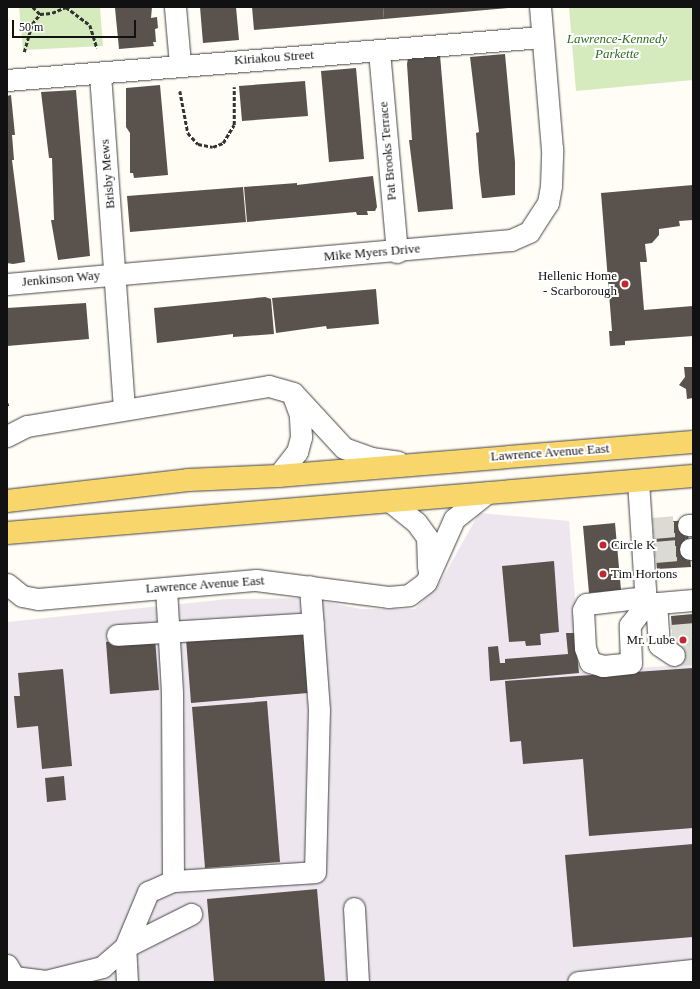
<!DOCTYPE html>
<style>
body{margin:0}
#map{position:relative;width:700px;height:989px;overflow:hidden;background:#fffdf5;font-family:Georgia,serif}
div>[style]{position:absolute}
.industrial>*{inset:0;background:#eee6ef}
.green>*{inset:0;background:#d5ebbd}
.building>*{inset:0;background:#5a524d}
.minor-tunnel>*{height:21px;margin-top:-10.5px;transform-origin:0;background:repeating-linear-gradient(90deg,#dbdad3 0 21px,transparent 0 31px)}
.path>*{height:2.5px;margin-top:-1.25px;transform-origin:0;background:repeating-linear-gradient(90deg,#333 0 4px,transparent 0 6px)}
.roads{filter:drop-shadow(0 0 1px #444) drop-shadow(0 0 1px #444)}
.minor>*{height:21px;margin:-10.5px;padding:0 10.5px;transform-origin:10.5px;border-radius:10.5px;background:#fff}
.major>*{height:22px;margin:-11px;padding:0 11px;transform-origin:11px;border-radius:11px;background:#f9d66b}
.dots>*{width:11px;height:11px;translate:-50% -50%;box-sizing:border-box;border:2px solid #fff;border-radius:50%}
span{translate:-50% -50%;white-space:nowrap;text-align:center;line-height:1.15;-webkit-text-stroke:4px #fff;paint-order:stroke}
.park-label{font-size:13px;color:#2f6b1f;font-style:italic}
.street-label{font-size:13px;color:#111}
.poi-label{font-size:13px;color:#111}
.right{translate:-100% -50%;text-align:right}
.left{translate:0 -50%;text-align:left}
.frame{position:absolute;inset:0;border:8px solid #111;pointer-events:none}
.scale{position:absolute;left:12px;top:20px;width:124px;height:18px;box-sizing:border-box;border:2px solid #111;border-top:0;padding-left:5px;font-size:12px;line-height:14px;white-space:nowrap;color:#111;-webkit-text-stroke:3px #fff;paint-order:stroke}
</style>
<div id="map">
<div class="industrial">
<div style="clip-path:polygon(479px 513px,569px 521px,581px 672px,693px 664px,693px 982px,7px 982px,7px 622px,228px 599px,307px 598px,361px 609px,415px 609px,441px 581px)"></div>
</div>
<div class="green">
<div style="clip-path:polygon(19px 7px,100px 7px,103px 46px,23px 50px)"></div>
<div style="clip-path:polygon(569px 7px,693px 7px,693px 80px,576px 91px)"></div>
</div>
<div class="building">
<div style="clip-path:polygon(152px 7px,151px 18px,157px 17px,158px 28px,155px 29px,156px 42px,153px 42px,154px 46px,119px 49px,115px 8px)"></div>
<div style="clip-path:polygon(200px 7px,236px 7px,239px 40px,203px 43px)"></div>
<div style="clip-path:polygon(252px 7px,383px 7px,384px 19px,254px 30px)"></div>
<div style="clip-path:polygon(383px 7px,508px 7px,508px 8px,384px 19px)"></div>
<div style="clip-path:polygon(505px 54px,515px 162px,515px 195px,485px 198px,482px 198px,479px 172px,476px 133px,479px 132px,470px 57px)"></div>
<div style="clip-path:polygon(440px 55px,453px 209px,418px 212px,409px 140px,412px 140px,407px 64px,408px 58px)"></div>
<div style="clip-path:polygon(356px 68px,364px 159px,329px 162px,321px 71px)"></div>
<div style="clip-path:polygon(305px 81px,308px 116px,242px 121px,239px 86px)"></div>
<div style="clip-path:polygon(160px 85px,168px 175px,134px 178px,133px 173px,130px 173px,130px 133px,126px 127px,126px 88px)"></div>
<div style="clip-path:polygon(76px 90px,90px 256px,58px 260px,51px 220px,54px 220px,52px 158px,49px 158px,41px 92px)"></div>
<div style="clip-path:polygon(11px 95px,15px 135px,12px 135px,14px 160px,12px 160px,25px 262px,13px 264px,7px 263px,7px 96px)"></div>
<div style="clip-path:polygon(373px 176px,377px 207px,375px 211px,367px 211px,368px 215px,357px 215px,356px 212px,247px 222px,244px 187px,297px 183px,297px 185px)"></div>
<div style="clip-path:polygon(693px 185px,693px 220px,679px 221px,680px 226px,659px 229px,659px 235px,652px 243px,645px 244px,647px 262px,640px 262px,644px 310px,693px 306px,693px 336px,625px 341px,625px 345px,610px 346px,609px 331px,612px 331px,601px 193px)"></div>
<div style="clip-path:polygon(243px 187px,246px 222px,130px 232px,127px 196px)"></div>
<div style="clip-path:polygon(376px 289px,379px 324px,327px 329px,326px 326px,276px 333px,272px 298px)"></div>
<div style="clip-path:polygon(265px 297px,271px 299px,274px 334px,233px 337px,233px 334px,157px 343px,154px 308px)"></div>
<div style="clip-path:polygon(86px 303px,89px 339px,7px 346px,7px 308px)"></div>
<div style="clip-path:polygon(684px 367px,693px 367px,693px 398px,687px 399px,686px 389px,679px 385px,685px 377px)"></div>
<div style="clip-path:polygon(687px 520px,691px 567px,657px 569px,653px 523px)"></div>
<div style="clip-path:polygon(615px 523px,621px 590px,589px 593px,583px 526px)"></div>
<div style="clip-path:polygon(554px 561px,559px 632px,540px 634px,541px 645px,526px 646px,525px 641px,509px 642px,502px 566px)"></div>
<div style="clip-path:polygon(693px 614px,693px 657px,674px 658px,671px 616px)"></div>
<div style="clip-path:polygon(303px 630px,308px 693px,191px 703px,186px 639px)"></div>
<div style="clip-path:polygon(566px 633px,575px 633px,579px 673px,490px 681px,488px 647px,498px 646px,500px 663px,505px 663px,505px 659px,568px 654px)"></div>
<div style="clip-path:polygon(155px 638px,159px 690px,110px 694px,106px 642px)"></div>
<div style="clip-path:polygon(693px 668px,693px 828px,589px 836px,583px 759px,523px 764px,521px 741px,510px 742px,505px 681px)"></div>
<div style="clip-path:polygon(63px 669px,72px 766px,42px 769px,38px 726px,17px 728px,14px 696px,20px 696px,18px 673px)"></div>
<div style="clip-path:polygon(267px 701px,280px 862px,205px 868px,192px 707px)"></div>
<div style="clip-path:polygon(64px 776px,66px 800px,47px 802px,45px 778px)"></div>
<div style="clip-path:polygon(693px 844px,693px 937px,573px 947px,565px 855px)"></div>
<div style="clip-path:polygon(317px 889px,325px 982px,214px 982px,207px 899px)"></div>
</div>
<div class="minor-tunnel">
<div style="left:653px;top:528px;width:35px;rotate:-5deg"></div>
<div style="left:655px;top:552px;width:35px;rotate:-5deg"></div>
<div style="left:672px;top:635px;width:21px;rotate:-5deg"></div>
<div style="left:674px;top:655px;width:19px;rotate:-3deg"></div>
</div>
<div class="path">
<div style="left:33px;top:7px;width:10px;rotate:45deg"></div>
<div style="left:40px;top:14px;width:12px;rotate:-5deg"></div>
<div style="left:52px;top:13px;width:15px;rotate:-23deg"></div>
<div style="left:66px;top:7px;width:30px;rotate:37deg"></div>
<div style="left:90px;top:25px;width:24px;rotate:73deg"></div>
<div style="left:24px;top:52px;width:29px;rotate:-74deg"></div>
<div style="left:32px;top:24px;width:13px;rotate:-51deg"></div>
<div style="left:180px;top:91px;width:43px;rotate:79.2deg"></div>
<div style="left:188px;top:133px;width:15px;rotate:48deg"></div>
<div style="left:198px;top:144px;width:15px;rotate:11deg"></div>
<div style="left:213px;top:147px;width:11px;rotate:-22deg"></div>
<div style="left:223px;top:143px;width:21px;rotate:-59deg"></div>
<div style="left:234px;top:125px;width:38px;rotate:-90deg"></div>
<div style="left:7px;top:403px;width:3px;rotate:72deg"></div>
</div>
<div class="roads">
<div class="minor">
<div style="left:175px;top:7px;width:57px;rotate:85deg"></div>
<div style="left:379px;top:51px;width:202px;rotate:84.9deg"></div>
<div style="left:100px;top:74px;width:334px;rotate:85.9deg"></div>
<div style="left:7px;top:80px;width:537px;rotate:-4.6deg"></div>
<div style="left:7px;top:284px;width:506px;rotate:-4.99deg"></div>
<div style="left:511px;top:240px;width:20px;rotate:-24deg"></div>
<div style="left:529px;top:232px;width:35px;rotate:-57deg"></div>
<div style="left:548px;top:203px;width:17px;rotate:-80deg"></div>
<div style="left:551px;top:186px;width:37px;rotate:-88deg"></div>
<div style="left:552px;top:149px;width:143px;rotate:-94.8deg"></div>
<div style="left:7px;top:436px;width:22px;rotate:-27deg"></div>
<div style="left:27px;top:426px;width:245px;rotate:-9.4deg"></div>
<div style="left:269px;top:386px;width:25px;rotate:16deg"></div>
<div style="left:293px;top:393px;width:75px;rotate:47.2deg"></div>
<div style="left:344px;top:448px;width:29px;rotate:20deg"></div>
<div style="left:371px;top:458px;width:27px;rotate:8deg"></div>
<div style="left:278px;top:476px;width:31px;rotate:-52deg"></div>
<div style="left:297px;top:452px;width:16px;rotate:-75deg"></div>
<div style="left:301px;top:437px;width:22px;rotate:-93deg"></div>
<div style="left:300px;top:415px;width:20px;rotate:-110deg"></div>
<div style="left:638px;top:481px;width:123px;rotate:86.3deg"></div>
<div style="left:646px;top:604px;width:47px;rotate:-4.9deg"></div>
<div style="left:391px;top:502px;width:32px;rotate:39deg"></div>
<div style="left:416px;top:522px;width:19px;rotate:54deg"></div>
<div style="left:427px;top:537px;width:31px;rotate:88deg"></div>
<div style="left:688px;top:525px;width:5px"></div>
<div style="left:690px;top:549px;width:3px"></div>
<div style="left:7px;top:584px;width:19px;rotate:39deg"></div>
<div style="left:22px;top:596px;width:16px;rotate:11deg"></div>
<div style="left:38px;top:599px;width:219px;rotate:-5deg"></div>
<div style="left:256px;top:580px;width:133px;rotate:7.3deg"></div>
<div style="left:388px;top:597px;width:21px;rotate:-5deg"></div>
<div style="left:409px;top:595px;width:21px;rotate:-37deg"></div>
<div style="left:426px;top:582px;width:69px;rotate:-66deg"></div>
<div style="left:454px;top:519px;width:43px;rotate:-38.5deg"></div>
<div style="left:166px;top:588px;width:105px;rotate:86.7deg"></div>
<div style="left:172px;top:693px;width:188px;rotate:89.7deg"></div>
<div style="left:173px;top:881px;width:142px;rotate:-3.6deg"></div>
<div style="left:315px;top:872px;width:162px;rotate:-88.6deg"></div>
<div style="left:319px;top:710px;width:124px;rotate:-94.2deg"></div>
<div style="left:646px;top:597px;width:60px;rotate:173.3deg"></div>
<div style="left:586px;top:604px;width:7px;rotate:117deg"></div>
<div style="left:583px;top:610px;width:38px;rotate:87deg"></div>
<div style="left:585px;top:648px;width:15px;rotate:70deg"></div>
<div style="left:590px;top:662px;width:14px;rotate:17deg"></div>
<div style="left:603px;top:666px;width:28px;rotate:-6deg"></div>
<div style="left:631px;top:663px;width:38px;rotate:-92deg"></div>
<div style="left:630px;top:625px;width:26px;rotate:-53deg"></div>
<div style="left:656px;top:603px;width:42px;rotate:85.9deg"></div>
<div style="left:659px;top:645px;width:18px;rotate:34deg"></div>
<div style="left:117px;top:635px;width:196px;rotate:-3.5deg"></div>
<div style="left:354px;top:908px;width:74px;rotate:86.9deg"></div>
<div style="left:7px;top:965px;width:14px;rotate:60deg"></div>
<div style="left:14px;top:977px;width:32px;rotate:7deg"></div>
<div style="left:46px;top:981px;width:58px;rotate:-14deg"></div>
<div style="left:102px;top:967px;width:30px;rotate:-41deg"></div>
<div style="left:125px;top:947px;width:74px;rotate:-26.6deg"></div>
<div style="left:127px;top:982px;width:35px;rotate:-93deg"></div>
<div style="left:125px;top:947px;width:60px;rotate:-67.3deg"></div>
<div style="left:148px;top:892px;width:27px;rotate:-24deg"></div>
<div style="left:578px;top:982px;width:116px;rotate:-6deg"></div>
</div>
<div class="major">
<div style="left:7px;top:501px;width:182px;rotate:-6.6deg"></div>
<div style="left:188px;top:480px;width:90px;rotate:-2.5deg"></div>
<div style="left:278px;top:476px;width:416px;rotate:-4.7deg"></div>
<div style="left:7px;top:533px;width:688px;rotate:-4.75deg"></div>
</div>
</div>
<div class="dots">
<div style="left:625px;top:284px;background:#c4262e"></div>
<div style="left:603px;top:545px;background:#c4262e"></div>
<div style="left:603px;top:574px;background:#c4262e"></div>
<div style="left:683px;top:640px;background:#c4262e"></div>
</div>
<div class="park-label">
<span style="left:617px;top:47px">Lawrence-Kennedy<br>Parkette</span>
</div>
<div class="street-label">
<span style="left:274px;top:58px;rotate:-4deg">Kiriakou Street</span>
<span style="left:388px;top:151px;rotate:-95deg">Pat Brooks Terrace</span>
<span style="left:108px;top:174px;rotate:-95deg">Brisby Mews</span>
<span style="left:372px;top:253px;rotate:-5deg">Mike Myers Drive</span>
<span style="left:61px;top:279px;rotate:-5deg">Jenkinson Way</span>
<span style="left:550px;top:453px;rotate:-4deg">Lawrence Avenue East</span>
<span style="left:205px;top:585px;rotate:-4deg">Lawrence Avenue East</span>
</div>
<div class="poi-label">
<span class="right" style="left:617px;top:284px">Hellenic Home<br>- Scarborough</span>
<span class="left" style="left:611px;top:545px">Circle K</span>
<span class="left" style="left:611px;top:574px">Tim Hortons</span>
<span class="right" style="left:675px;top:640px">Mr. Lube</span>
</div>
<div class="frame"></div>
<div class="scale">50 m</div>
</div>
